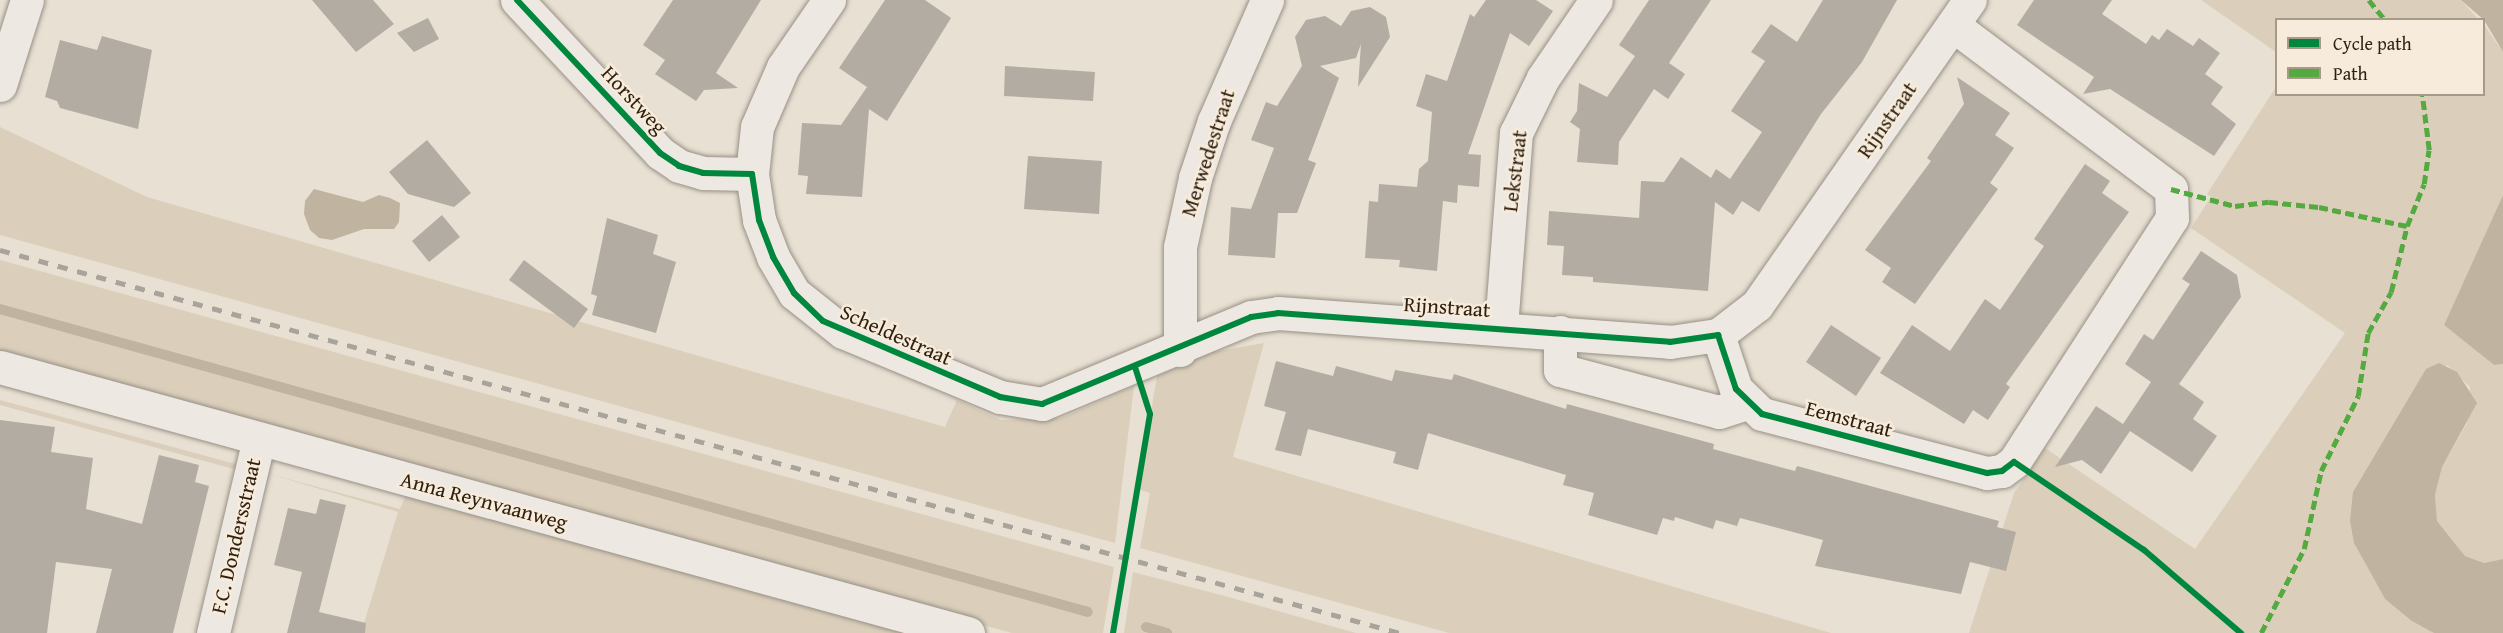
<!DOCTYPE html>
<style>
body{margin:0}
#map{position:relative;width:2503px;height:633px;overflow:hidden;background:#e8e0d2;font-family:"Gentium Book Plus",serif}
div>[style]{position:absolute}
.green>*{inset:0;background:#dbcfbb}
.water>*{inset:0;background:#c0b39f}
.stream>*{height:10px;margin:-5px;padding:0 5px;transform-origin:5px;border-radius:5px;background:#c0b39f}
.building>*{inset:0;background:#b3aca2}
.roads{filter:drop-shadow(0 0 2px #979086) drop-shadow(0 0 2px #979086)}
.minor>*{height:33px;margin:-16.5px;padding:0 16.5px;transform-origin:16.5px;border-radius:16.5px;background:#ede8e1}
.rail>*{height:4.5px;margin-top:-2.25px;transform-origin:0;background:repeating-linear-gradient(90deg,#a8a49c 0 10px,transparent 0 20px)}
.quiet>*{height:4.5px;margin-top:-2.25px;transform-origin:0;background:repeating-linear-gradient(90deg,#54aa41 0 9px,transparent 0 13.5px)}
.cycleway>*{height:6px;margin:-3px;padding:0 3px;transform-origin:3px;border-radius:3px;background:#00873e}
span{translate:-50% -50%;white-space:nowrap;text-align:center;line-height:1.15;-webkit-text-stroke:5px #f7ecdb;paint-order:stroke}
.street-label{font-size:21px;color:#2e1f0f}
.legend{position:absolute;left:2275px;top:18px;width:210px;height:78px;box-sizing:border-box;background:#f7ecdb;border:2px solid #a79a89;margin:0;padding:8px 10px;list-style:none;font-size:18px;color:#2e1f0f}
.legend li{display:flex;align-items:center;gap:12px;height:30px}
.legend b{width:30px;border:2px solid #a79a89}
</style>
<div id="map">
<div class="green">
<div style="clip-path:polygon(2201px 0,2461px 0,2478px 19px,2276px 20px,2276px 52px)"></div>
<div style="clip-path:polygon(2484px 25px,2503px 52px,2503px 195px,2444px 325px,2494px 365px,2503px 364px,2503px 559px,2484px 563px,2465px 556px,2437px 521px,2435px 495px,2442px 467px,2467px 423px,2470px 387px,2447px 365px,2354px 543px,2385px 599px,2434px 633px,1969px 633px,2014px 493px,2045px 448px,2195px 549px,2345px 333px,2191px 228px,2211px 197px,2207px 194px,2276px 87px,2276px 94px,2484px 94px)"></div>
<div style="clip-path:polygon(0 127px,147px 197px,945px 427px,957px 400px,1001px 420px,1061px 418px,1134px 386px,1115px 543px,0 235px)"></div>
<div style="clip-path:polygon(0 260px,1114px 567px,1103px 633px,1012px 633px,0 355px)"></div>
<div style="clip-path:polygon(1264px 343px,1233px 457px,1831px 633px,1449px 633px,1140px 548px,1150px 493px,1138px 489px,1157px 376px,1213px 352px)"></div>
<div style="clip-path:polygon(0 400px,243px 466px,241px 471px,44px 417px,0 405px)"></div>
<div style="clip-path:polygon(269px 474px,400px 509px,406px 494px,919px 633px,361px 633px,398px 512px)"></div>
<div style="clip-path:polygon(1133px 572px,1221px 595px,1356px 633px,1124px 633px)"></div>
</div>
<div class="water">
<div style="clip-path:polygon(2461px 0,2503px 0,2503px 52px,2484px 20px)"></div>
<div style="clip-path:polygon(314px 189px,363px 202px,379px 195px,390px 198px,400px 203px,399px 222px,394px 229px,364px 229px,332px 240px,319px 238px,310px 230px,304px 214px,305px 201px)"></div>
<div style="clip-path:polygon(2503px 195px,2503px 364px,2494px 365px,2444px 325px)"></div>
<div style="clip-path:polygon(2439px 363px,2457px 372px,2477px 403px,2442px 467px,2435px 495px,2437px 521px,2465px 556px,2484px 563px,2503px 559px,2503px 633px,2434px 633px,2412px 621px,2385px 599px,2354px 543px,2350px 521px,2353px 492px,2426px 369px)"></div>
</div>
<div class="stream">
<div style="left:0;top:309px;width:1129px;rotate:15.56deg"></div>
<div style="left:1146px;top:627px;width:22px;rotate:16deg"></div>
</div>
<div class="building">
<div style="clip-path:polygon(312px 0,373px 0,394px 24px,356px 52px)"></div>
<div style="clip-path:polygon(673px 0,761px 0,716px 73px,738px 88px,704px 90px,696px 101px,655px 74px,665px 60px,643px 45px)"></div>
<div style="clip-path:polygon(885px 0,925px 0,951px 18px,887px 121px,869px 109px,862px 197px,806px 194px,808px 176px,798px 175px,802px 123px,841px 125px,867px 87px,839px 68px)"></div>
<div style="clip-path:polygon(1486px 0,1536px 0,1553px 11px,1529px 46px,1510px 33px,1468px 154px,1481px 155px,1479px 187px,1458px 185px,1457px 203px,1443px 201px,1437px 271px,1399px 267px,1400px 260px,1365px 258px,1369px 201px,1378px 202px,1379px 184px,1417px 187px,1419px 169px,1428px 161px,1432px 112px,1416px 106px,1426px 74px,1447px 81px,1470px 14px,1474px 17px)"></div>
<div style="clip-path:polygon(1649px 0,1711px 0,1669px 63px,1685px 74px,1668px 99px,1654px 89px,1619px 142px,1618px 165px,1577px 162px,1580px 129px,1570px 122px,1577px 111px,1579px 83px,1607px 97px,1635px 56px,1619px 45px)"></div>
<div style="clip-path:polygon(1823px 0,1897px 0,1862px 62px,1821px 114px,1759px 212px,1742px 201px,1733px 215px,1715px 202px,1708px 291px,1593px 282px,1593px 277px,1562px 275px,1564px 246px,1547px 245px,1549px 211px,1639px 218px,1641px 181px,1664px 182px,1681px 157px,1711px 178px,1716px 169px,1730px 179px,1762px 132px,1731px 111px,1765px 61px,1751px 52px,1771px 24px,1797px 42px)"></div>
<div style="clip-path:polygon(2034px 0,2112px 0,2102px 14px,2146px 44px,2152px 35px,2159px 40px,2167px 29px,2193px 46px,2199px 38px,2220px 53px,2205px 74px,2223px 87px,2211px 104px,2236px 124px,2214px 156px,2110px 89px,2083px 94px,2094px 77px,2017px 25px)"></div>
<div style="clip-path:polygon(1370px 7px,1386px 17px,1390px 37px,1358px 87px,1361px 44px,1356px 58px,1320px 66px,1339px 78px,1308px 160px,1316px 163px,1297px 213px,1278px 213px,1275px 258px,1228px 255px,1231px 207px,1251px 209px,1274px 148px,1251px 140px,1266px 102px,1277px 106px,1302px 66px,1295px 37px,1306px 20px,1325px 16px,1341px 26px,1351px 11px)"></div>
<div style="clip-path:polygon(428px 18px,439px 39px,414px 52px,397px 33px)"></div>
<div style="clip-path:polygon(102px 36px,152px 50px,138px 129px,60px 108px,57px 101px,45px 97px,60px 40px,97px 50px)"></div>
<div style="clip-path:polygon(1005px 66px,1095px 72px,1093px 101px,1004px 96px)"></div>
<div style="clip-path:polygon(1957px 77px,2010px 113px,1995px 135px,2014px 148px,1990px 183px,1998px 189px,1915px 304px,1882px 282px,1891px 268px,1865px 250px,1931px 161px,1927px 158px,1964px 104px)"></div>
<div style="clip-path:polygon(427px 140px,471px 193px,454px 207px,408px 194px,389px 172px)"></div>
<div style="clip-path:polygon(1028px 156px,1102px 161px,1099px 214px,1024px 209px)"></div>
<div style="clip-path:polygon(2085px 164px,2110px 181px,2102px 193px,2129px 212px,2006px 384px,2010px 387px,1988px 420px,1973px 410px,1964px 424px,1880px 373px,1912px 325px,1950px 351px,1985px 299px,2000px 310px,2044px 246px,2034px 239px)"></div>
<div style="clip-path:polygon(442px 215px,460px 237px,429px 262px,412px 241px)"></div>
<div style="clip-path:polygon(607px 218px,658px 235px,653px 254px,676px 262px,656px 333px,592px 315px,597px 296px,591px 294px)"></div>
<div style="clip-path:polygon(2201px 251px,2237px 275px,2241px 297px,2179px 384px,2204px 402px,2193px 419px,2217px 436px,2192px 472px,2130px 431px,2101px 474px,2082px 460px,2055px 467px,2096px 406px,2123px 424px,2151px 382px,2125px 364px,2144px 334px,2153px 340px,2190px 284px,2182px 279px)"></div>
<div style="clip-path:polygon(524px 260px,588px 309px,574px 328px,509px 280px)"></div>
<div style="clip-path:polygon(1831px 325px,1881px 358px,1856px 396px,1806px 362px)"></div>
<div style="clip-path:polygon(1276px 361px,1333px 376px,1336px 366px,1392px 381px,1395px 370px,1452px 380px,1454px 374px,1566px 409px,1567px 404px,1714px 444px,1713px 449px,1795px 471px,1797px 466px,1999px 521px,1997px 527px,2016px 532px,2006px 571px,1970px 562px,1961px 594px,1815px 566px,1823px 540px,1740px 518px,1737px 526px,1716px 520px,1713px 529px,1675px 517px,1674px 521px,1663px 518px,1657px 535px,1588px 515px,1594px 493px,1563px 485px,1566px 475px,1428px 433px,1418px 470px,1393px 463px,1396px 452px,1308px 429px,1301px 456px,1275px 450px,1286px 412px,1264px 406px)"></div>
<div style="clip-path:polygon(0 420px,55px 427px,51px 452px,93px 458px,86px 509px,142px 524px,159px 455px,199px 465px,195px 482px,209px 486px,173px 633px,96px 633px,112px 569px,56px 562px,47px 633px,0 633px)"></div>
<div style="clip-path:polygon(320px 499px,346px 505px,319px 612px,366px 623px,365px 633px,287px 633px,302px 572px,274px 565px,281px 537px,288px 508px,316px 514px)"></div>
</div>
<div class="roads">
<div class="minor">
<div style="left:517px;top:0;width:209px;rotate:46.9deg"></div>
<div style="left:660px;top:153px;width:23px;rotate:34deg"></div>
<div style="left:679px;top:166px;width:25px;rotate:16deg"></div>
<div style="left:703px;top:173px;width:49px;rotate:1.2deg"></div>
<div style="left:829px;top:0;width:81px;rotate:124.5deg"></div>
<div style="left:783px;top:67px;width:65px;rotate:113.4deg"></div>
<div style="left:757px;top:127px;width:47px;rotate:96.1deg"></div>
<div style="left:752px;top:174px;width:47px;rotate:81.3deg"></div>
<div style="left:759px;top:220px;width:40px;rotate:69deg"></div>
<div style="left:773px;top:257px;width:42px;rotate:59.7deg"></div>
<div style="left:794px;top:293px;width:63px;rotate:38.5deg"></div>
<div style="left:843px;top:332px;width:170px;rotate:22.5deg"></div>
<div style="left:1000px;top:397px;width:43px;rotate:9.5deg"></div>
<div style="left:1042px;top:404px;width:226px;rotate:-22.6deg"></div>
<div style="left:1251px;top:317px;width:27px;rotate:-8deg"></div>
<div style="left:1278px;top:313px;width:393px;rotate:4.2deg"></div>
<div style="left:1670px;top:342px;width:49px;rotate:-8.3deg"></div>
<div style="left:1718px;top:335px;width:49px;rotate:-37.6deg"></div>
<div style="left:1757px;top:305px;width:372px;rotate:-55.1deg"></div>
<div style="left:0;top:85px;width:89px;rotate:-72.4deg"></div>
<div style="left:1501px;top:327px;width:195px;rotate:-85.6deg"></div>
<div style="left:1516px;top:133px;width:61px;rotate:-63.9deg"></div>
<div style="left:1543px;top:78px;width:94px;rotate:-55.8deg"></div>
<div style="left:1560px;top:332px;width:38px;rotate:90deg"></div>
<div style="left:1560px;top:370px;width:164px;rotate:14.8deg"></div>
<div style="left:1719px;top:412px;width:29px;rotate:-18deg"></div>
<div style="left:1718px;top:335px;width:57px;rotate:71.6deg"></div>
<div style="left:1736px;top:389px;width:36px;rotate:44deg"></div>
<div style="left:1762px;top:414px;width:233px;rotate:14.7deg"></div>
<div style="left:1987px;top:473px;width:15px;rotate:-8deg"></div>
<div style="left:2002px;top:471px;width:15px;rotate:-37deg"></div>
<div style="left:2014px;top:462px;width:291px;rotate:-57.1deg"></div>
<div style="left:2172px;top:218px;width:29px;rotate:-92deg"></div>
<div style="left:2171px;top:189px;width:271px;rotate:-143.1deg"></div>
<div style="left:1180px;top:350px;width:103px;rotate:-90deg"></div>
<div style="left:1180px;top:247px;width:71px;rotate:-77.7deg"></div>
<div style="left:1195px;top:178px;width:60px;rotate:-71.6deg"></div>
<div style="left:1214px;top:121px;width:132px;rotate:-66.3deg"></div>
<div style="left:0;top:367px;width:1004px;rotate:15.37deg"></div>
<div style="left:213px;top:633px;width:199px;rotate:-76.7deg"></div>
</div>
</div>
<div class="rail">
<div style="left:0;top:250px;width:1451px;rotate:15.3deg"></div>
</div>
<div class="quiet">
<div style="left:2369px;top:0;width:26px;rotate:51deg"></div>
<div style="left:2171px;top:189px;width:66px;rotate:14.9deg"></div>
<div style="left:2235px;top:206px;width:34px;rotate:-7deg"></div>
<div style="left:2269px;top:202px;width:50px;rotate:5.7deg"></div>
<div style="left:2319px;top:207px;width:90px;rotate:12.2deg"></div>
<div style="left:2261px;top:633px;width:94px;rotate:-62.9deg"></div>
<div style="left:2304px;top:549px;width:80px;rotate:-77.7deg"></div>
<div style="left:2321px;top:471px;width:84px;rotate:-63.7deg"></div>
<div style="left:2358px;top:396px;width:64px;rotate:-81deg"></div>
<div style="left:2368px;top:333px;width:47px;rotate:-60.7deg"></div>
<div style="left:2391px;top:292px;width:68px;rotate:-76.4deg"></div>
<div style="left:2407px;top:226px;width:45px;rotate:-68deg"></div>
<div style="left:2424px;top:184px;width:34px;rotate:-82deg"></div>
<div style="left:2429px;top:150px;width:56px;rotate:-97.1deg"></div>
</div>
<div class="cycleway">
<div style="left:517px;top:0;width:209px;rotate:46.9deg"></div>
<div style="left:660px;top:153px;width:23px;rotate:34deg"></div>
<div style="left:679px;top:166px;width:25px;rotate:16deg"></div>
<div style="left:703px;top:173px;width:49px;rotate:1.2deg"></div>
<div style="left:752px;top:174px;width:47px;rotate:81.3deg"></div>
<div style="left:759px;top:220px;width:40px;rotate:69deg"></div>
<div style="left:773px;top:257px;width:42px;rotate:59.7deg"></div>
<div style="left:794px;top:293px;width:40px;rotate:44deg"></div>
<div style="left:823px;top:321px;width:193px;rotate:23.2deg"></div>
<div style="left:1000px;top:397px;width:43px;rotate:9.5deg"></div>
<div style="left:1042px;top:404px;width:226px;rotate:-22.6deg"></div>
<div style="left:1251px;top:317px;width:27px;rotate:-8deg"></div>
<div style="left:1278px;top:313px;width:393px;rotate:4.2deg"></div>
<div style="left:1670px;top:342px;width:49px;rotate:-8.3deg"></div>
<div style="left:1718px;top:335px;width:57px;rotate:71.6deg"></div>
<div style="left:1736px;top:389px;width:36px;rotate:44deg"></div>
<div style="left:1762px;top:414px;width:233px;rotate:14.7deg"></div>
<div style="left:1987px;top:473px;width:15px;rotate:-8deg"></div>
<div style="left:2002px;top:471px;width:15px;rotate:-37deg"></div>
<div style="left:2014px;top:462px;width:157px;rotate:34.1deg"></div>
<div style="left:2144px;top:550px;width:128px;rotate:40.6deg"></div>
<div style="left:1113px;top:633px;width:222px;rotate:-80.4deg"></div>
<div style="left:1150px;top:414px;width:49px;rotate:-107.7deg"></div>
</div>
<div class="street-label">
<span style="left:634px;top:100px;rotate:47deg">Horstweg</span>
<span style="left:1887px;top:120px;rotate:-55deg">Rijnstraat</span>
<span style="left:1208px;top:153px;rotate:-72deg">Merwedestraat</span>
<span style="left:1515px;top:171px;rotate:-83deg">Lekstraat</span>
<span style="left:1447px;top:307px;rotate:4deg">Rijnstraat</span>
<span style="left:896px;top:335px;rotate:24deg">Scheldestraat</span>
<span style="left:1849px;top:419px;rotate:15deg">Eemstraat</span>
<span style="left:484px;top:501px;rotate:15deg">Anna Reynvaanweg</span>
<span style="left:236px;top:536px;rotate:-77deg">F.C. Dondersstraat</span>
</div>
<ul class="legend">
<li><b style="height:8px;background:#00873e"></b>Cycle path</li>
<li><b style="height:8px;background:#54aa41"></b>Path</li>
</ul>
</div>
